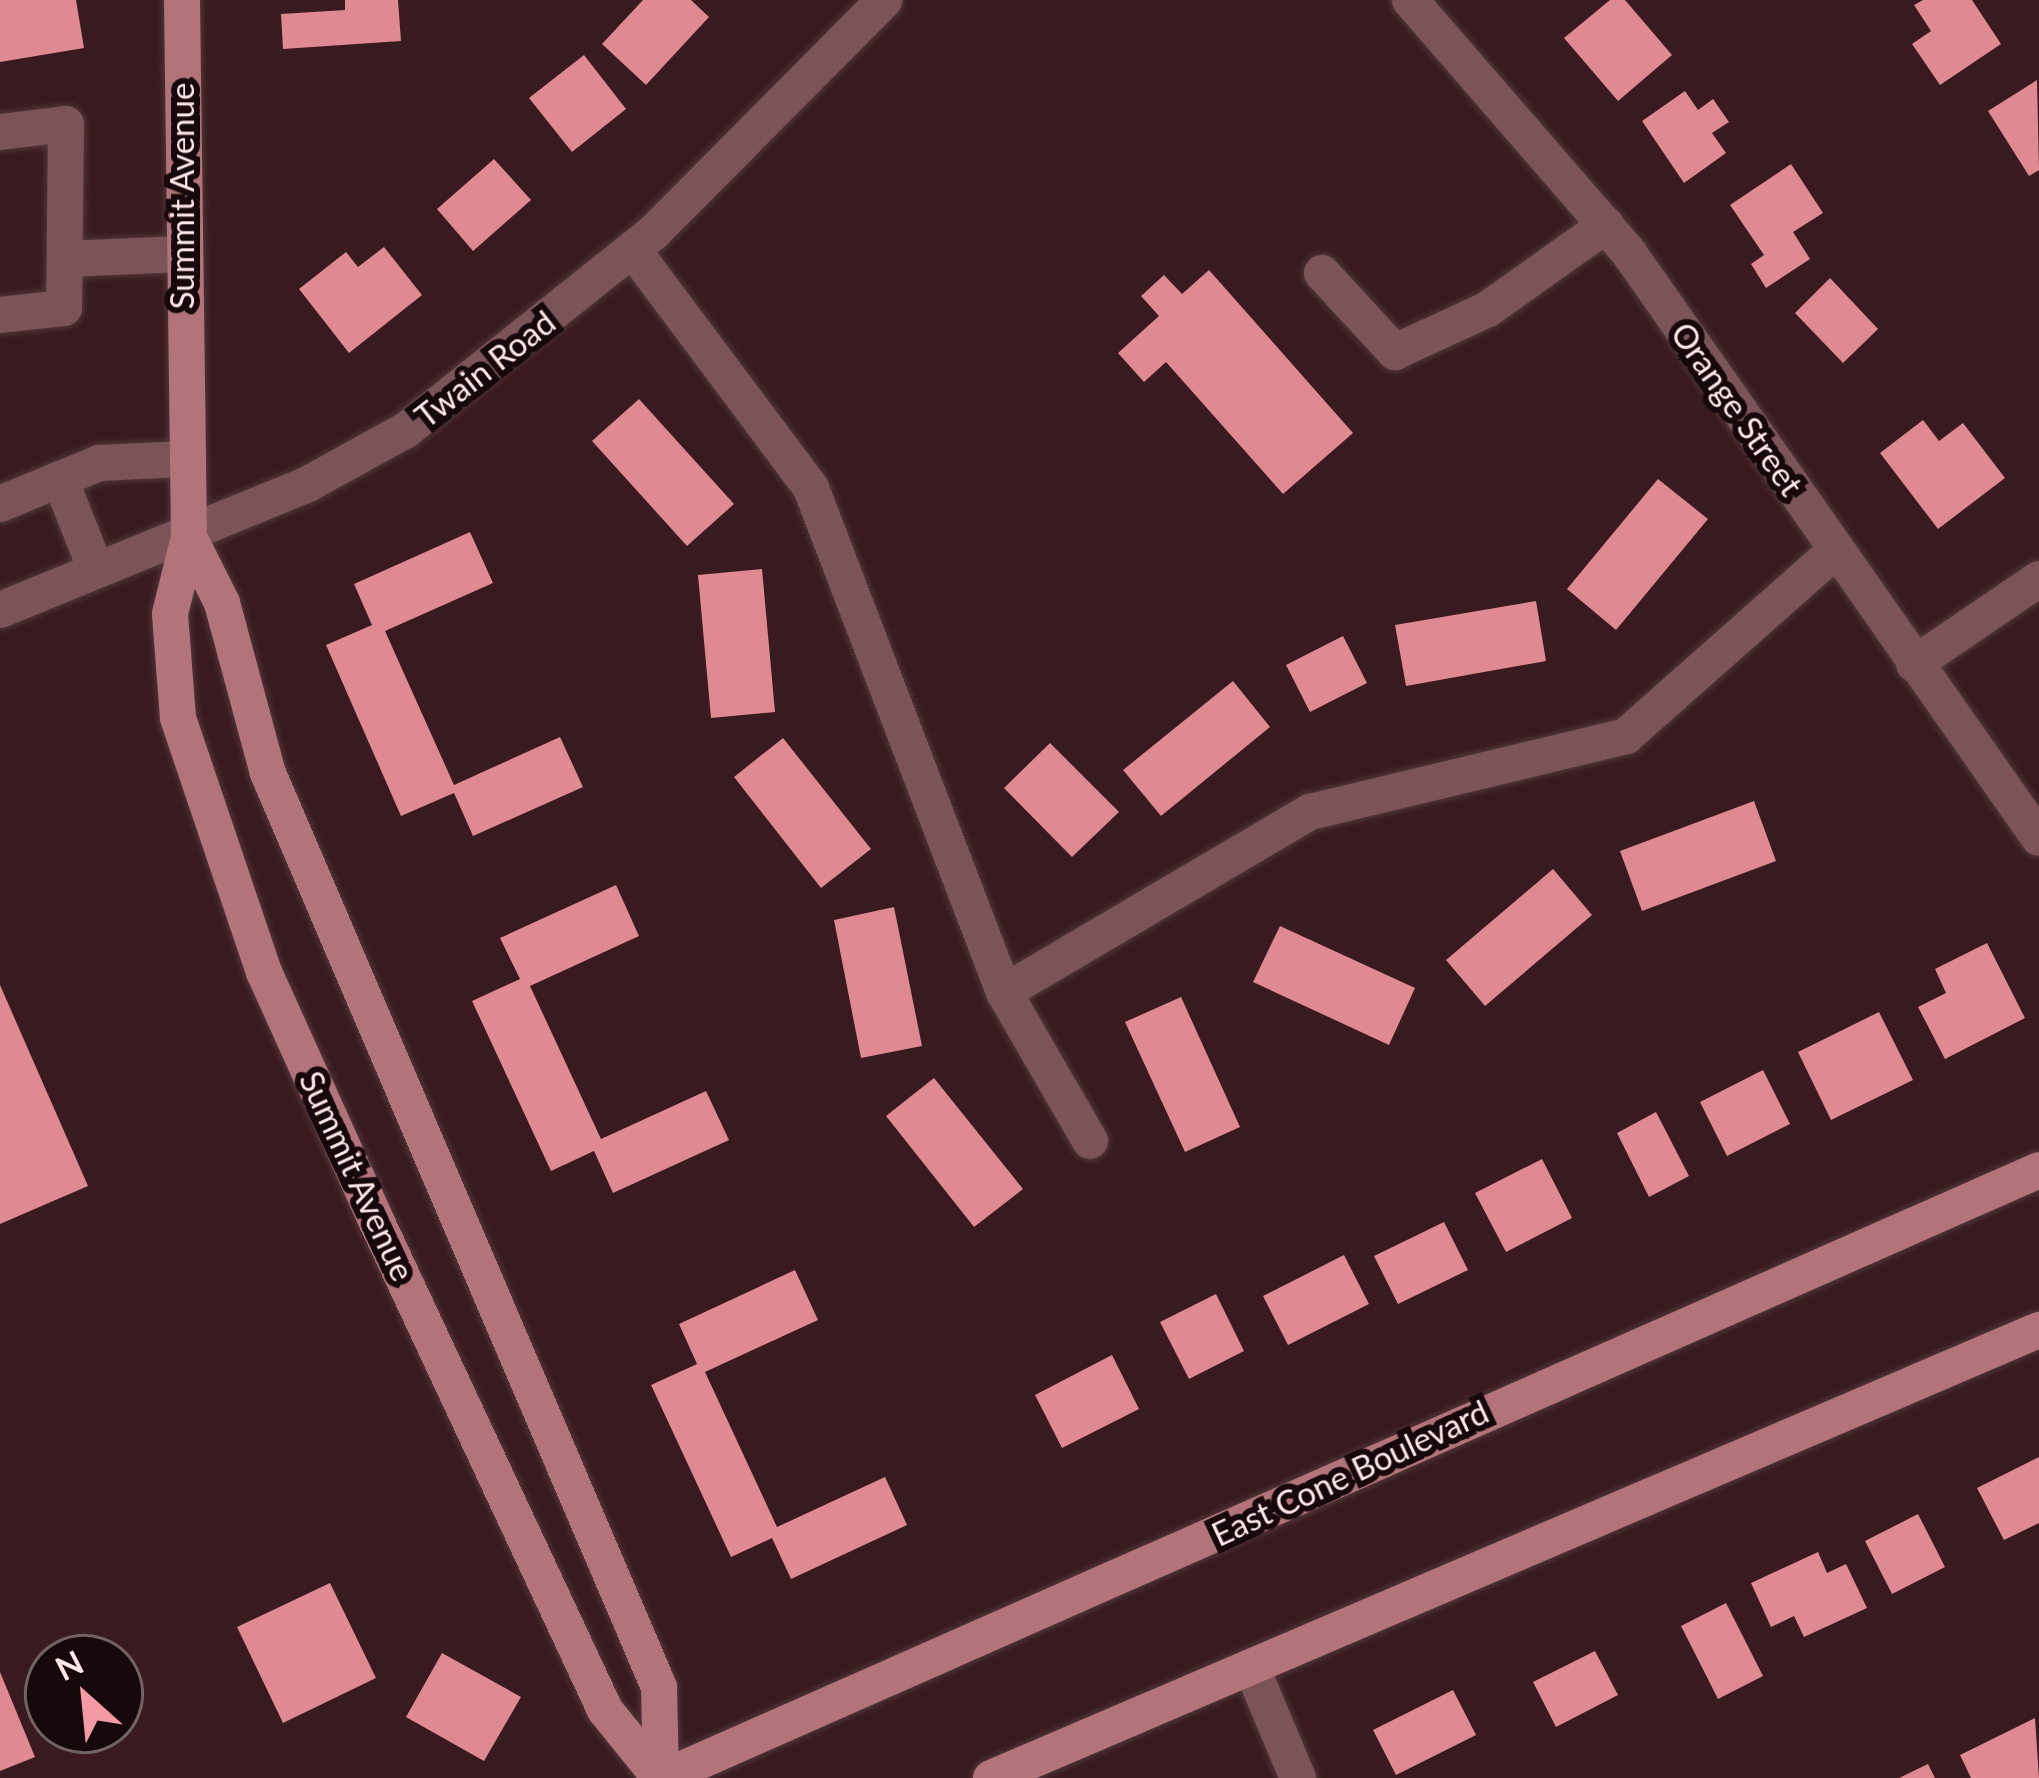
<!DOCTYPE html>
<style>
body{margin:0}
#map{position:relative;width:2039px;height:1778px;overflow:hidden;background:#391a1e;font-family:Lato,sans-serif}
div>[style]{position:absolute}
.building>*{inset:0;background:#df8993}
.roads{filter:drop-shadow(0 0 3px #503639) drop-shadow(0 0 3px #503639)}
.minor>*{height:36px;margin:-18px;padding:0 18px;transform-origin:18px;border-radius:18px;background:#7a5458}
.major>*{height:36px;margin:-18px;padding:0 18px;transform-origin:18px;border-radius:18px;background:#b2737a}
span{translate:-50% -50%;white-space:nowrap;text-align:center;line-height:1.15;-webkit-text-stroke:12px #17090b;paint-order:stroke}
.street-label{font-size:33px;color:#fee7e8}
.north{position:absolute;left:24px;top:1634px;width:120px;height:120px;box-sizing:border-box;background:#17090b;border:3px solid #736263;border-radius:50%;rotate:333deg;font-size:33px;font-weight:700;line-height:48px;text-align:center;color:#fee7e8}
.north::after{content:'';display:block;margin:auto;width:42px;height:54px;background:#f49aa4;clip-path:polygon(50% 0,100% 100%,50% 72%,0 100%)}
</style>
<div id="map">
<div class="building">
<div style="clip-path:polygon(0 0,76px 0,84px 48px,0 62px)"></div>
<div style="clip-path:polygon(345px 0,398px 0,401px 41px,283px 49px,281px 14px,345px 10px)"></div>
<div style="clip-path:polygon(643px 0,691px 0,709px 17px,646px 85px,602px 44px)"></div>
<div style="clip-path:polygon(1610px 0,1625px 0,1672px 55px,1618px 101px,1564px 38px)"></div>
<div style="clip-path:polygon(1923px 0,1972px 0,2001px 44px,1940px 85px,1912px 44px,1931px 31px,1914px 5px)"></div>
<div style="clip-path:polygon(584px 55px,626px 109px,572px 152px,529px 98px)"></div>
<div style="clip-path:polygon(2037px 80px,2039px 170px,2029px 176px,1988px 111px)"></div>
<div style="clip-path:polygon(1685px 91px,1698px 110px,1713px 99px,1729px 122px,1712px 133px,1726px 153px,1684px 183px,1642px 121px)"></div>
<div style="clip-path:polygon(494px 159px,531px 200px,473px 251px,437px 209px)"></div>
<div style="clip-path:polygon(1791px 164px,1823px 213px,1793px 232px,1810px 259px,1766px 288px,1751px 264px,1764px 255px,1730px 205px)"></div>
<div style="clip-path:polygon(384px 247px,422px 295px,349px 353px,299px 289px,346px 252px,358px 267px)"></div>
<div style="clip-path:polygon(1209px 270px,1353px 433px,1283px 494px,1166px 362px,1144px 382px,1118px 353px,1159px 316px,1141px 296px,1164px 275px,1182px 294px)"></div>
<div style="clip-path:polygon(1830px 278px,1878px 329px,1843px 363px,1795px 313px)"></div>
<div style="clip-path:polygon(639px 399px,734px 504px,687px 546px,592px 441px)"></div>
<div style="clip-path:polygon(1923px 420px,1939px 441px,1963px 423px,2005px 478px,1938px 529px,1880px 453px)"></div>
<div style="clip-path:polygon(1658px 479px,1708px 519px,1616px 630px,1567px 589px)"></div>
<div style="clip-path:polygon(470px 532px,493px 583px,385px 631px,454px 785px,560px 737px,583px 787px,473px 836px,454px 793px,401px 816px,326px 645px,372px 625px,354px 584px)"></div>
<div style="clip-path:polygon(762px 569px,775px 712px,711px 718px,698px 575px)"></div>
<div style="clip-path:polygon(1536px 601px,1546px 661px,1406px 686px,1395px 625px)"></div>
<div style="clip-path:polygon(1343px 636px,1367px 683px,1310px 712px,1286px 665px)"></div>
<div style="clip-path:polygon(1233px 681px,1270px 727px,1161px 816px,1123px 770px)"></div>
<div style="clip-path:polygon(783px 738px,871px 849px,821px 888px,734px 777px)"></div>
<div style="clip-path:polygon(1050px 743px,1119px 812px,1072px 857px,1004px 788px)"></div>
<div style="clip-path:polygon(1754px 801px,1776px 861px,1642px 911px,1620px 851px)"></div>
<div style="clip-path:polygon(1553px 869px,1592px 915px,1485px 1006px,1446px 960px)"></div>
<div style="clip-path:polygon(616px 885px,639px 936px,530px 986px,601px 1139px,706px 1091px,729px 1140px,613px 1193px,594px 1151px,551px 1171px,472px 1001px,520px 979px,500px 938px)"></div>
<div style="clip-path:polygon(894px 907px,922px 1046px,861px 1058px,834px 920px)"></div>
<div style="clip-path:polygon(1280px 926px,1415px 988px,1389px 1045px,1253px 982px)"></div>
<div style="clip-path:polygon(1987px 943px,2025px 1018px,1945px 1059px,1918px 1007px,1946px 993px,1935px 969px)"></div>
<div style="clip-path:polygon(0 985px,88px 1186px,0 1224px)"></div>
<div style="clip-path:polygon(1181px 997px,1240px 1127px,1185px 1152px,1125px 1022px)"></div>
<div style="clip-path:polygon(1879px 1012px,1913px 1080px,1831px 1120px,1798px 1052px)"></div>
<div style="clip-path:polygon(1763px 1070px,1790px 1124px,1727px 1156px,1700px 1102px)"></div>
<div style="clip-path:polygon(934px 1078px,1023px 1189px,974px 1227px,886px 1116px)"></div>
<div style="clip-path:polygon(1656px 1112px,1689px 1176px,1649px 1197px,1617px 1133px)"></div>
<div style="clip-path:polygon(1542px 1159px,1572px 1218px,1506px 1252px,1475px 1193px)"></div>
<div style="clip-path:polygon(1444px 1222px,1468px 1270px,1398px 1304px,1374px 1256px)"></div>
<div style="clip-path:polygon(1344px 1255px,1369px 1304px,1288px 1345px,1263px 1296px)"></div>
<div style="clip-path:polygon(795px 1270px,818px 1320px,705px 1372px,777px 1527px,885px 1477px,907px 1525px,791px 1579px,772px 1538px,731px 1557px,651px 1385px,697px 1364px,679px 1324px)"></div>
<div style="clip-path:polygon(1216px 1294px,1244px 1351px,1189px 1379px,1160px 1322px)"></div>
<div style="clip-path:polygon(1112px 1355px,1139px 1409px,1062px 1448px,1035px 1395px)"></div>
<div style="clip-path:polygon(2039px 1457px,2039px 1523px,2004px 1540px,1977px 1488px)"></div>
<div style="clip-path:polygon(1918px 1514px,1945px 1567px,1892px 1594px,1865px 1541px)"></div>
<div style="clip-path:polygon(1818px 1552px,1827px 1573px,1846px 1564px,1867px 1608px,1804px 1637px,1794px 1616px,1771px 1627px,1751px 1583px)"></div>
<div style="clip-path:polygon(330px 1583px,376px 1678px,283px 1723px,237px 1627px)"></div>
<div style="clip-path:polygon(1726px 1603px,1763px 1676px,1718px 1699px,1681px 1626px)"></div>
<div style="clip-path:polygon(1595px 1651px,1618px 1695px,1556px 1727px,1533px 1682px)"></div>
<div style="clip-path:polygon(442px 1653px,521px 1697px,484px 1761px,406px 1717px)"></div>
<div style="clip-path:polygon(0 1672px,35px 1757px,0 1771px)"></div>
<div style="clip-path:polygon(1453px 1690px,1476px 1735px,1396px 1775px,1373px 1730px)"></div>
<div style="clip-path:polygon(2035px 1718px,2039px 1778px,1971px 1778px,1960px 1755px)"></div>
<div style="clip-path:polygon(1928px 1764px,1935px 1778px,1899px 1778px)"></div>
</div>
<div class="roads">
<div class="minor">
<div style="left:1410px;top:0;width:335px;rotate:49.1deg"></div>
<div style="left:1629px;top:253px;width:714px;rotate:54.98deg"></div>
<div style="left:0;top:132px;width:66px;rotate:-6.9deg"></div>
<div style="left:66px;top:124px;width:184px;rotate:90.6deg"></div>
<div style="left:64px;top:308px;width:64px;rotate:173.8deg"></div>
<div style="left:633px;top:250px;width:297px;rotate:53.2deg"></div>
<div style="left:811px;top:488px;width:540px;rotate:69.05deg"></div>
<div style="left:1004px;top:992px;width:355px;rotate:-30.5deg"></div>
<div style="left:1310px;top:812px;width:325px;rotate:-13.5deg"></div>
<div style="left:1626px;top:736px;width:279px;rotate:-41.5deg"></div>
<div style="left:66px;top:259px;width:116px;rotate:-2.5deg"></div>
<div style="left:1322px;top:273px;width:108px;rotate:47.3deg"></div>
<div style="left:1395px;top:352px;width:102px;rotate:-24.8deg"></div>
<div style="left:1488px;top:309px;width:145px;rotate:-35.4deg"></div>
<div style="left:60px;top:479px;width:98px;rotate:68.4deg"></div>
<div style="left:0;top:504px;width:107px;rotate:-22.5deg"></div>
<div style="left:99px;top:463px;width:84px;rotate:-2.7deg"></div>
<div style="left:0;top:610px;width:333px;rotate:-22.2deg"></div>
<div style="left:308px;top:484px;width:112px;rotate:-28.9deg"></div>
<div style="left:406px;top:430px;width:317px;rotate:-38.6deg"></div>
<div style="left:654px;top:232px;width:327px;rotate:-45.2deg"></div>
<div style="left:1914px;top:664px;width:151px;rotate:-34.2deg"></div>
<div style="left:1004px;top:992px;width:172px;rotate:60deg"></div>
<div style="left:1253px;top:1671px;width:116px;rotate:67.2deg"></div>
</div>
<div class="major">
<div style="left:182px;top:0;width:537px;rotate:89.25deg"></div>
<div style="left:189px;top:537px;width:79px;rotate:103.9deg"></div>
<div style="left:170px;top:614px;width:104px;rotate:85.6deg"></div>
<div style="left:178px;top:718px;width:268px;rotate:71.3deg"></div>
<div style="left:264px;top:972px;width:270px;rotate:65.7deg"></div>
<div style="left:375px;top:1218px;width:543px;rotate:64.94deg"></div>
<div style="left:605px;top:1710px;width:87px;rotate:51deg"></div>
<div style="left:189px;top:537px;width:74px;rotate:63.4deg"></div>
<div style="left:222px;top:603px;width:176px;rotate:74.9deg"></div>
<div style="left:268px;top:773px;width:994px;rotate:66.84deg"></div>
<div style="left:659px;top:1687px;width:91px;rotate:88.7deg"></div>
<div style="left:662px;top:1778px;width:1505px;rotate:-23.82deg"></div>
<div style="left:991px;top:1778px;width:1140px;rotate:-23.15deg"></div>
</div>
</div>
<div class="street-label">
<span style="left:182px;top:196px;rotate:-90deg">Summit Avenue</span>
<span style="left:485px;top:369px;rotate:-38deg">Twain Road</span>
<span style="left:1737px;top:409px;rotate:55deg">Orange Street</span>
<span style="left:357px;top:1176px;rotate:65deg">Summit Avenue</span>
<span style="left:1350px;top:1473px;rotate:-25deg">East Cone Boulevard</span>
</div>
<div class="north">N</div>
</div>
